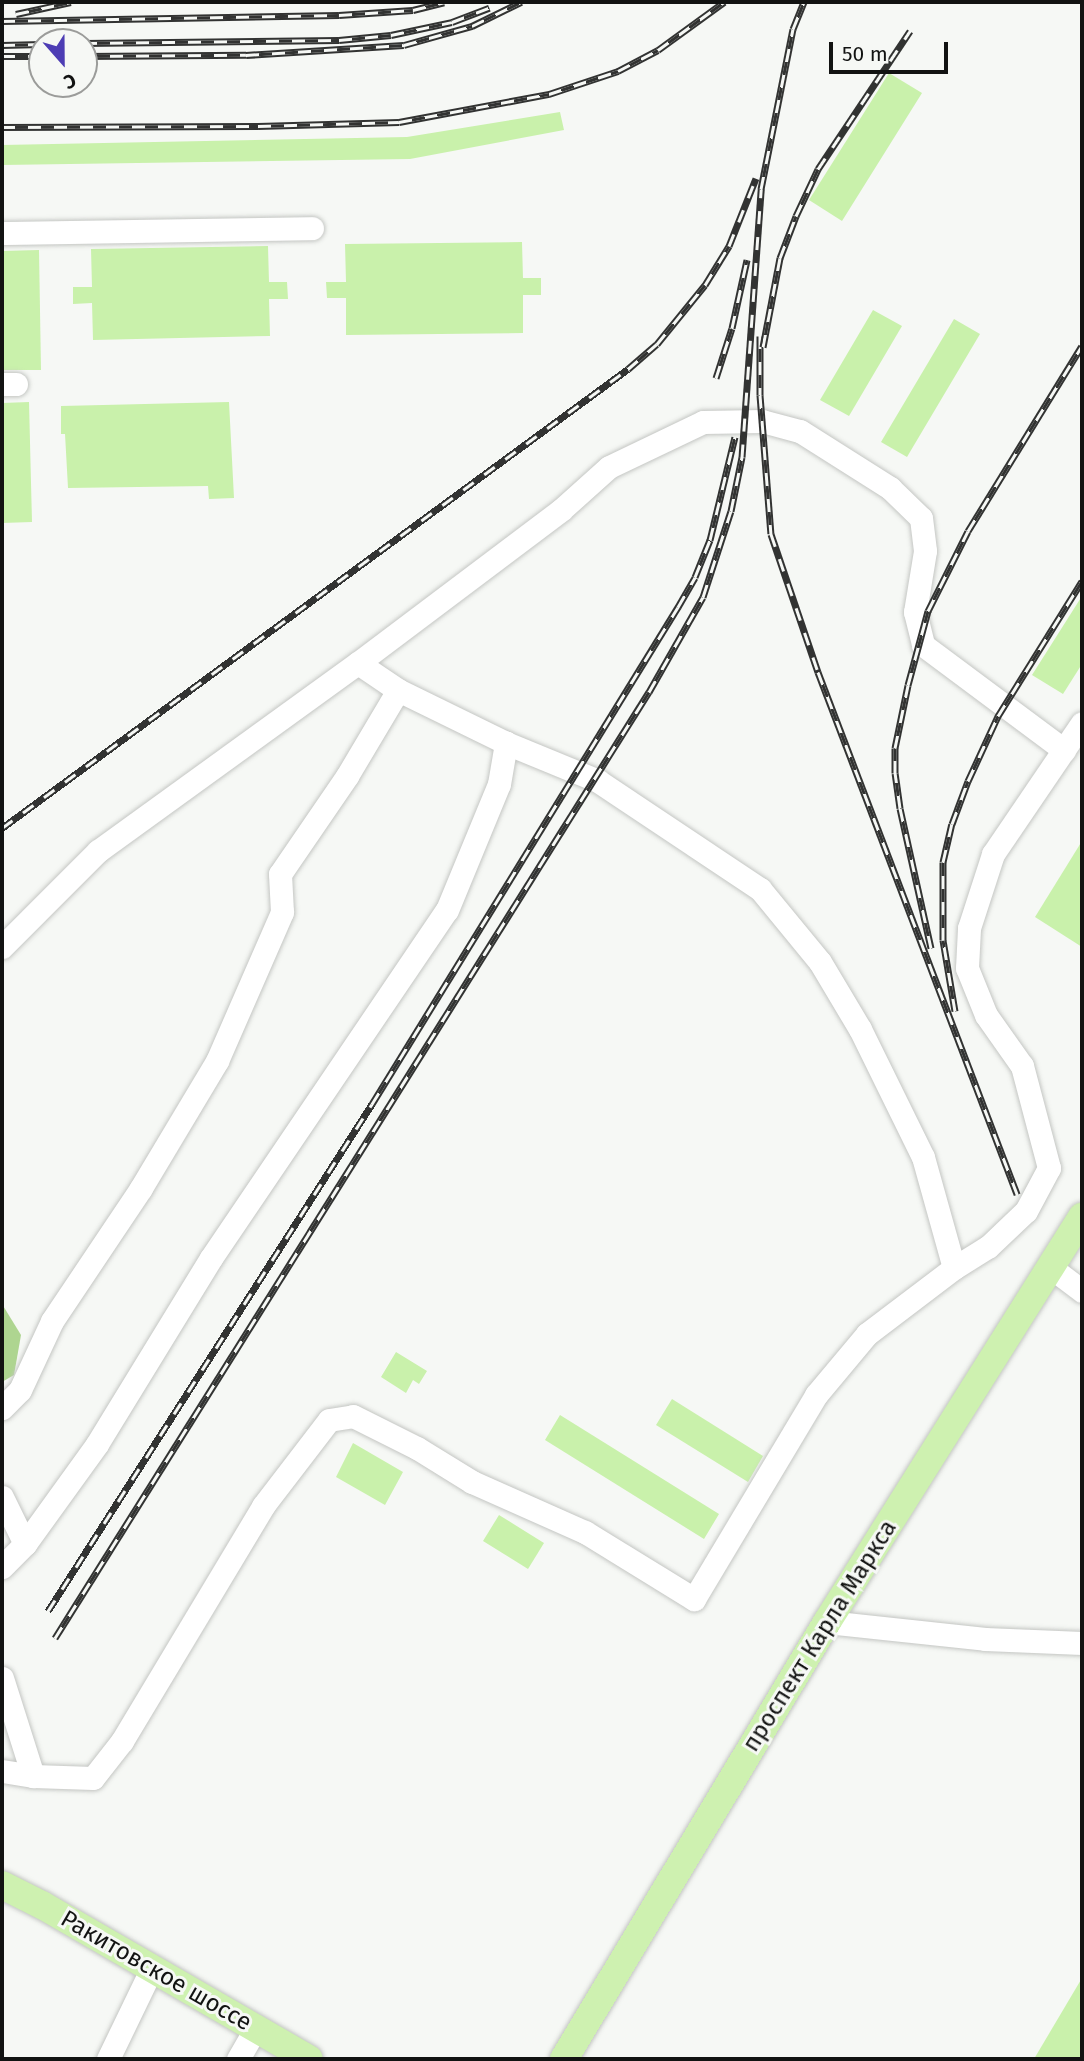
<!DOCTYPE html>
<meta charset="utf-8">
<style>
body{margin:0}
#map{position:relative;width:1084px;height:2061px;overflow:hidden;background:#f6f8f5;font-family:"Fira Sans",sans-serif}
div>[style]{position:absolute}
.water>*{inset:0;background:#aed590}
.building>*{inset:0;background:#c9f1ab}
.roads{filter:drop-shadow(0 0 2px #c4c6c3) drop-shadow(0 0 2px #c4c6c3)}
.minor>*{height:23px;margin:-11.5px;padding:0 11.5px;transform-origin:11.5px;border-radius:11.5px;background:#fff}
.major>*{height:28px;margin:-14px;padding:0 14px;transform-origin:14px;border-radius:14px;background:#cef1b0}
.rail>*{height:7px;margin-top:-3.5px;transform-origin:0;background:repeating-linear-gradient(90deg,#f6f8f5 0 13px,#323332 0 26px);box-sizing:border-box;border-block:2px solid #323332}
span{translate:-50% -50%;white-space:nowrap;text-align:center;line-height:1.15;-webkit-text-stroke:6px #f6f8f5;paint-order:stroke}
.street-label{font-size:24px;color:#121312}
.frame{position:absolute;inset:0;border:4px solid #121312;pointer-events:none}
.north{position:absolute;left:28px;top:28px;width:70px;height:70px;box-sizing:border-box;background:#f6f8f5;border:2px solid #9b9c9a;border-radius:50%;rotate:159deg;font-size:19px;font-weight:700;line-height:28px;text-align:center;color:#121312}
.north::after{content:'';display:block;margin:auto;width:24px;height:32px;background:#4d3db4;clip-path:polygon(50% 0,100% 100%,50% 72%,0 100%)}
.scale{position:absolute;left:829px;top:42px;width:119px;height:32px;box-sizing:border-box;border:4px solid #121312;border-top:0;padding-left:9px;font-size:21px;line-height:24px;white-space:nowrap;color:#121312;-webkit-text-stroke:5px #f6f8f5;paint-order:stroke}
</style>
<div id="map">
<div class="water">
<div style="clip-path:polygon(2px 1304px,21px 1335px,14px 1375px,2px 1382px)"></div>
</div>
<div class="building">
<div style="clip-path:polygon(889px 73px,922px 93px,842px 221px,809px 200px)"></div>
<div style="clip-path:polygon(560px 112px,564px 130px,410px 159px,2px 165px,2px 145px,407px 137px)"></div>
<div style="clip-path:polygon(522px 242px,523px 278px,541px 278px,541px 295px,523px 295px,523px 333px,346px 335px,346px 298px,327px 298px,326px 282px,346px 282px,345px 244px)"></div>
<div style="clip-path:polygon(268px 246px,269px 282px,287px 282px,288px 299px,269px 299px,270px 336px,93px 340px,92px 303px,73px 304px,73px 287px,92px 287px,91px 249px)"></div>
<div style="clip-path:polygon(39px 250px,41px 370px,2px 370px,2px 251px)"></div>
<div style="clip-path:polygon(873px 310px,902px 326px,849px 416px,820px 400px)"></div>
<div style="clip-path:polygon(954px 319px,980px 334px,907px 457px,881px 442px)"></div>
<div style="clip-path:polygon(29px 402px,32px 522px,2px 523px,2px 403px)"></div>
<div style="clip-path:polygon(229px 402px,234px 498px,209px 499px,208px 486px,68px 488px,65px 434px,61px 434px,61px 406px)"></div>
<div style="clip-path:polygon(1082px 596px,1082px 664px,1063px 694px,1032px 675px)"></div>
<div style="clip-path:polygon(1082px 841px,1082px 947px,1035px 917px)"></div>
<div style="clip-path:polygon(396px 1352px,427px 1371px,419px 1384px,413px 1380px,406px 1393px,381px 1377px)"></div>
<div style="clip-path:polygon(672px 1399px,763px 1456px,748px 1482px,656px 1425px)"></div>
<div style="clip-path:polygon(560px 1415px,719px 1514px,704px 1539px,545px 1440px)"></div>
<div style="clip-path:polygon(353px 1443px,403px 1472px,385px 1505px,336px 1477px)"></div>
<div style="clip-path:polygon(499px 1515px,544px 1543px,528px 1569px,483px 1541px)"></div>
<div style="clip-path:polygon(1082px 1978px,1082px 2059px,1034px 2059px)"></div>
</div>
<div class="roads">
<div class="minor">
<div style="left:2px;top:233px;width:310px;rotate:-0.9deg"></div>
<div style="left:2px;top:384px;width:14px"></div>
<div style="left:358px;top:663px;width:48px;rotate:34deg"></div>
<div style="left:398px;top:690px;width:120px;rotate:26.1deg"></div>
<div style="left:506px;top:743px;width:100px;rotate:22.4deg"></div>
<div style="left:598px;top:781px;width:195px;rotate:33.7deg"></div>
<div style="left:760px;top:889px;width:94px;rotate:50.6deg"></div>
<div style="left:820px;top:962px;width:78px;rotate:59.2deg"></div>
<div style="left:860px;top:1029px;width:143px;rotate:63.8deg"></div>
<div style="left:923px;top:1157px;width:115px;rotate:74.4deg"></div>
<div style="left:2px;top:947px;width:136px;rotate:-45deg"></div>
<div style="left:98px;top:851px;width:321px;rotate:-35.9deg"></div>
<div style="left:358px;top:663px;width:254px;rotate:-37deg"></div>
<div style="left:561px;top:510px;width:64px;rotate:-41.9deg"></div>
<div style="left:609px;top:467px;width:104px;rotate:-25.6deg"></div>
<div style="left:703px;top:422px;width:59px;rotate:-1deg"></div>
<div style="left:762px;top:421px;width:39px;rotate:15deg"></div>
<div style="left:800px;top:431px;width:107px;rotate:32.3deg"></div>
<div style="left:890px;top:488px;width:43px;rotate:44.1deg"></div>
<div style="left:921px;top:518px;width:33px;rotate:83deg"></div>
<div style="left:925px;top:551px;width:62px;rotate:99.3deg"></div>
<div style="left:915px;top:612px;width:34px;rotate:76deg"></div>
<div style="left:923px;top:645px;width:176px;rotate:36.7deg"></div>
<div style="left:1049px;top:1266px;width:41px;rotate:37.1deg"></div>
<div style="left:2px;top:1408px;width:25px;rotate:-45deg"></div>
<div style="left:20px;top:1390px;width:76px;rotate:-65.1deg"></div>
<div style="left:52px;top:1321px;width:160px;rotate:-56.2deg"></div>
<div style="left:141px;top:1188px;width:148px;rotate:-59.1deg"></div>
<div style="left:217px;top:1061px;width:163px;rotate:-66.4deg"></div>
<div style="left:282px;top:912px;width:38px;rotate:-93deg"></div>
<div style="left:280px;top:874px;width:119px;rotate:-55.6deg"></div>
<div style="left:347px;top:776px;width:100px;rotate:-59.3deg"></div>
<div style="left:2px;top:1497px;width:52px;rotate:63.9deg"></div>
<div style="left:2px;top:1567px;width:33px;rotate:-45deg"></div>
<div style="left:25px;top:1544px;width:123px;rotate:-54.2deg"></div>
<div style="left:97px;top:1444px;width:218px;rotate:-58.5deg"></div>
<div style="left:211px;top:1258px;width:420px;rotate:-55.9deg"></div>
<div style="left:447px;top:910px;width:136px;rotate:-67.6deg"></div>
<div style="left:499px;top:784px;width:42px;rotate:-80.3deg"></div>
<div style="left:827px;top:1622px;width:159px;rotate:6.1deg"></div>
<div style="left:985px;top:1639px;width:97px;rotate:2.4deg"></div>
<div style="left:2px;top:1678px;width:103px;rotate:72.4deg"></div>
<div style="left:2px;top:1771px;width:31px;rotate:9deg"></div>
<div style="left:33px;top:1776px;width:60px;rotate:1.9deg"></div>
<div style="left:93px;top:1778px;width:47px;rotate:-51.9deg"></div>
<div style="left:122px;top:1741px;width:274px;rotate:-59deg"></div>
<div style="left:263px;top:1506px;width:108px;rotate:-52.5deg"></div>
<div style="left:329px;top:1420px;width:24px;rotate:-9deg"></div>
<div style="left:353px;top:1416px;width:72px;rotate:26.6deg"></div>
<div style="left:417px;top:1448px;width:65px;rotate:31.7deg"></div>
<div style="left:472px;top:1482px;width:124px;rotate:23.9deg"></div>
<div style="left:585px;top:1532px;width:128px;rotate:31.6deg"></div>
<div style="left:694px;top:1599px;width:238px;rotate:-59.1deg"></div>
<div style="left:816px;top:1395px;width:80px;rotate:-50.1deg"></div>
<div style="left:867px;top:1334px;width:109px;rotate:-37.2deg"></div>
<div style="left:954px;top:1268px;width:40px;rotate:-32deg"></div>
<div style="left:988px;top:1247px;width:52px;rotate:-43.5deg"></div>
<div style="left:1026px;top:1211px;width:49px;rotate:-61.9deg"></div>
<div style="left:1049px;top:1168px;width:106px;rotate:-104.8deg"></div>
<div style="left:1022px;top:1066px;width:62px;rotate:-125.2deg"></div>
<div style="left:986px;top:1015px;width:51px;rotate:-112deg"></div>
<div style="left:967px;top:968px;width:40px;rotate:-87.1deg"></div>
<div style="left:969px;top:928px;width:78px;rotate:-72deg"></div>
<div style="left:993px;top:854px;width:158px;rotate:-55.8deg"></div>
<div style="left:108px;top:2059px;width:101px;rotate:-64.2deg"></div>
<div style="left:238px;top:2059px;width:36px;rotate:-60deg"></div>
</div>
<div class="major">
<div style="left:2px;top:1885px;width:45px;rotate:26.6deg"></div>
<div style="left:42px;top:1905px;width:308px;rotate:30deg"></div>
<div style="left:564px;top:2059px;width:510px;rotate:-58.96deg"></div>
<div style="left:827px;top:1622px;width:479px;rotate:-57.8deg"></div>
</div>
</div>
<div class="rail">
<div style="left:16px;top:14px;width:56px;rotate:-12.3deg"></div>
<div style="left:2px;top:21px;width:337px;rotate:-1deg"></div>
<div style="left:339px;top:15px;width:74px;rotate:-3.9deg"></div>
<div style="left:413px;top:10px;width:32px;rotate:-14deg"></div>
<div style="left:84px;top:43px;width:255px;rotate:-0.7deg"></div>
<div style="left:339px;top:40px;width:52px;rotate:-5.5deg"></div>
<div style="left:391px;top:35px;width:62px;rotate:-12deg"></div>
<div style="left:452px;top:22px;width:40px;rotate:-21deg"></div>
<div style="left:2px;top:45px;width:40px;rotate:-1.4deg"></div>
<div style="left:2px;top:56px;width:40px"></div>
<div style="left:84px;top:56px;width:162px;rotate:-0.4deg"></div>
<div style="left:246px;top:55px;width:158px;rotate:-3.6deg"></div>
<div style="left:404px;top:45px;width:71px;rotate:-15.6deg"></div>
<div style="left:472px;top:26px;width:55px;rotate:-26.1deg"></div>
<div style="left:2px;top:127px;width:256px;rotate:-0.2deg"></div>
<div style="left:258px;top:126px;width:141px;rotate:-1.6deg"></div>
<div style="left:399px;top:122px;width:153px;rotate:-10.6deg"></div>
<div style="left:549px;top:94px;width:73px;rotate:-18.4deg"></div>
<div style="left:618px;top:71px;width:45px;rotate:-27.7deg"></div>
<div style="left:658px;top:50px;width:82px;rotate:-36deg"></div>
<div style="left:760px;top:336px;width:59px;rotate:90deg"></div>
<div style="left:760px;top:395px;width:139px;rotate:85.5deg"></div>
<div style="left:771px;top:534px;width:146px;rotate:71.2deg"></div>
<div style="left:818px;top:672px;width:559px;rotate:69.13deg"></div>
<div style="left:763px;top:347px;width:91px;rotate:-79.2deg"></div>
<div style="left:780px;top:258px;width:45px;rotate:-69.1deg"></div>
<div style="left:796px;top:216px;width:52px;rotate:-64.9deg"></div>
<div style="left:818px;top:169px;width:166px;rotate:-56.3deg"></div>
<div style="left:716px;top:378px;width:52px;rotate:-72.3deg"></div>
<div style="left:732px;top:328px;width:70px;rotate:-77.6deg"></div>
<div style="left:2px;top:828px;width:776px;rotate:-36.25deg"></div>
<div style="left:628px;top:369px;width:38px;rotate:-41deg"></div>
<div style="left:657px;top:344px;width:76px;rotate:-50.9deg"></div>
<div style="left:705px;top:285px;width:46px;rotate:-58.4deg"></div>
<div style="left:729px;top:246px;width:73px;rotate:-68.3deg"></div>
<div style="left:931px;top:948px;width:143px;rotate:-102.5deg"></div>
<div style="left:900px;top:808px;width:35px;rotate:-98deg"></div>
<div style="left:895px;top:773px;width:25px;rotate:-90deg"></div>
<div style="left:895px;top:748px;width:64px;rotate:-78.3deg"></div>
<div style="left:908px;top:685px;width:77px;rotate:-74.9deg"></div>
<div style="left:928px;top:611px;width:89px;rotate:-63.4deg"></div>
<div style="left:968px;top:531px;width:217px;rotate:-58.4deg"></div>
<div style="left:955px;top:1011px;width:72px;rotate:-99.6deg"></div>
<div style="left:943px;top:940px;width:78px;rotate:-90deg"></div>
<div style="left:943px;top:862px;width:39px;rotate:-77deg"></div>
<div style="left:952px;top:824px;width:46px;rotate:-69.6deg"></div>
<div style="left:968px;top:781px;width:72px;rotate:-65.2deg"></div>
<div style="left:998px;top:716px;width:159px;rotate:-58.1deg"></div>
<div style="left:48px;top:1611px;width:602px;rotate:-57.42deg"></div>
<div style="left:372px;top:1104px;width:584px;rotate:-58.38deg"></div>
<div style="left:678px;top:607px;width:34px;rotate:-60deg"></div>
<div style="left:695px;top:577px;width:40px;rotate:-68deg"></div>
<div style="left:710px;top:540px;width:106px;rotate:-76.4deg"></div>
<div style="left:55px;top:1638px;width:1117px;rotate:-57.88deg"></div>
<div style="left:649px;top:692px;width:109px;rotate:-60.4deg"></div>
<div style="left:703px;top:597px;width:90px;rotate:-72deg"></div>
<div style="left:731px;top:511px;width:55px;rotate:-78.5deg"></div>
<div style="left:742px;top:457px;width:269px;rotate:-85.9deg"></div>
<div style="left:761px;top:189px;width:163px;rotate:-78.7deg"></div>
<div style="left:793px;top:29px;width:29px;rotate:-68deg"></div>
</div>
<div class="street-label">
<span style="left:820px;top:1636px;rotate:-58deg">проспект Карла Маркса</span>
<span style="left:156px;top:1971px;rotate:30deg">Ракитовское шоссе</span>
</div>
<div class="frame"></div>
<div class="north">С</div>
<div class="scale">50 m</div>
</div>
